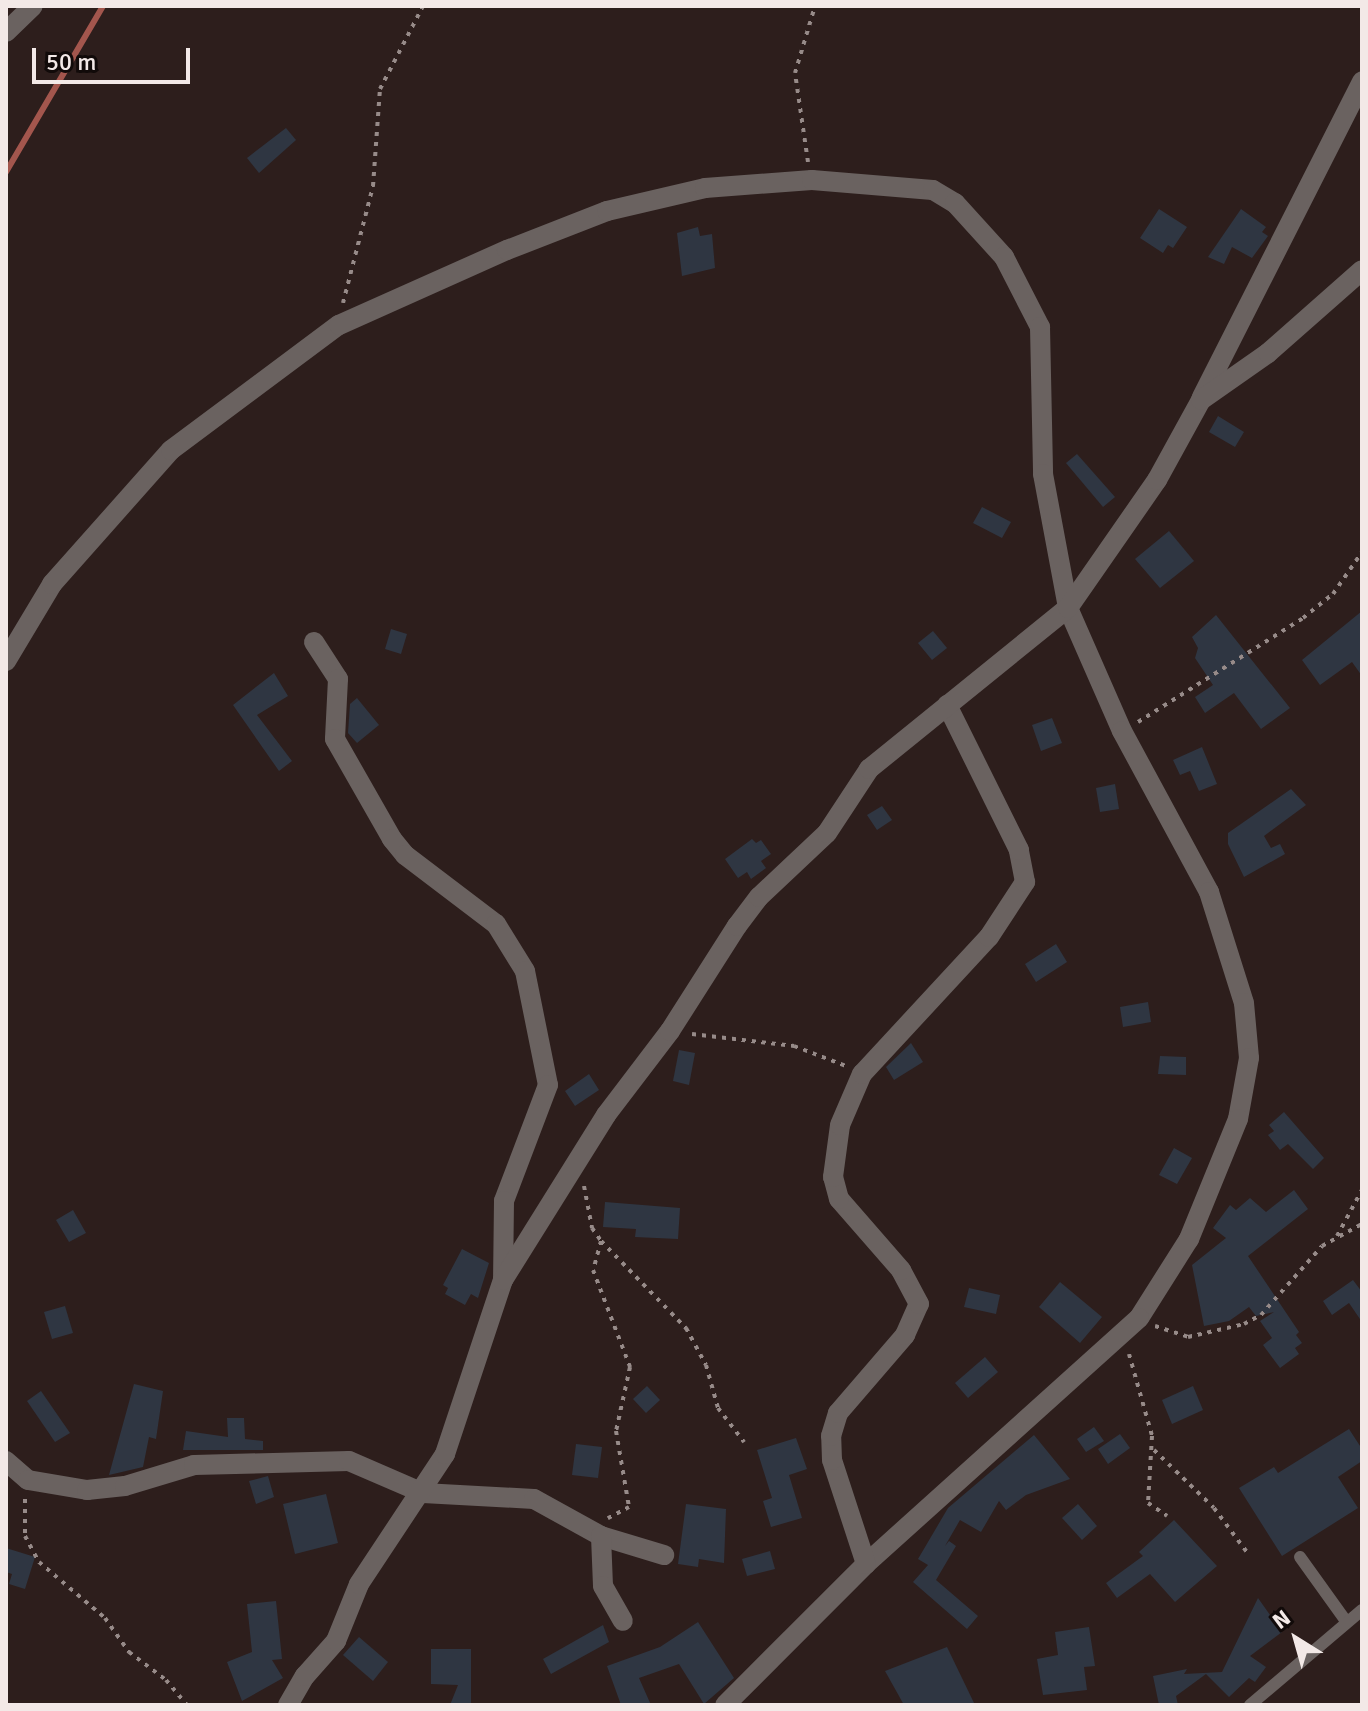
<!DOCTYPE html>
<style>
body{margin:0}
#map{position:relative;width:1368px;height:1711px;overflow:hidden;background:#2d1e1c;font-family:Signika,sans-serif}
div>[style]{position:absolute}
.stream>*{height:6px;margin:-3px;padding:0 3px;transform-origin:3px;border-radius:3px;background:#a3564d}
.building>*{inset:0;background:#2f3642}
.path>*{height:4px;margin-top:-2px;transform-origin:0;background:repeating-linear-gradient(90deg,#978b89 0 4px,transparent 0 10px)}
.service>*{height:12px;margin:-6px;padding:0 6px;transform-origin:6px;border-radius:6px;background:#6a6260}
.minor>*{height:20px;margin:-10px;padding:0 10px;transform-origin:10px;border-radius:10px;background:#6a6260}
span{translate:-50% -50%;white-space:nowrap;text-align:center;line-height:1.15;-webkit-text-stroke:7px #110a09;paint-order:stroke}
.frame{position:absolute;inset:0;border:8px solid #f3e9e7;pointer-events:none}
.north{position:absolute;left:1256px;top:1599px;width:80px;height:80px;-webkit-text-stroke:6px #110a09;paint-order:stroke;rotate:323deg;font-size:22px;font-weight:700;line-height:32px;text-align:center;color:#f3e9e7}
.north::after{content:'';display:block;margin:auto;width:28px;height:36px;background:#f3e9e7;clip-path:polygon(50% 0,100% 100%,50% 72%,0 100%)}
.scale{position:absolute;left:32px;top:48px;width:158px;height:36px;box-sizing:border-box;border:4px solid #f3e9e7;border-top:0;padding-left:10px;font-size:24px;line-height:28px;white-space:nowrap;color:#f3e9e7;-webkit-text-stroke:6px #110a09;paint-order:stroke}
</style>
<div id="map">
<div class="stream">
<div style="left:6px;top:172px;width:192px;rotate:-59.7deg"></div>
</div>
<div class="building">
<div style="clip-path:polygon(286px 128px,296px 140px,259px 173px,247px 158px)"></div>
<div style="clip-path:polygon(1159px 209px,1187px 227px,1173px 248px,1168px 245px,1163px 253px,1140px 238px)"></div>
<div style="clip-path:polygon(1241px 209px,1266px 227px,1262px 232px,1268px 236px,1252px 258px,1232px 247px,1224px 264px,1208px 257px)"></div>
<div style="clip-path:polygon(698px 227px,700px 236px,712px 234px,715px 268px,682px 276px,677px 233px)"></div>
<div style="clip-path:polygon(1218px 416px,1244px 432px,1235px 447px,1209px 432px)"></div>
<div style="clip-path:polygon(1077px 454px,1115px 497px,1103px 507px,1066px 463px)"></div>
<div style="clip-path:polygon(982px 507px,1011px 522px,1002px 538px,973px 523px)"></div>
<div style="clip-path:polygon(1169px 531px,1194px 561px,1160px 588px,1135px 559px)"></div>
<div style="clip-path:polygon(1362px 611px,1362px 676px,1352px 662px,1320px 685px,1302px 660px)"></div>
<div style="clip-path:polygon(1216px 615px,1290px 708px,1261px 729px,1234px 693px,1205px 713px,1195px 697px,1213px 685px,1195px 658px,1198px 648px,1192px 637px)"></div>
<div style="clip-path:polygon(391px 629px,407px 634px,401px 654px,385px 649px)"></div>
<div style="clip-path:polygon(933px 631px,947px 648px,932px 660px,918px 643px)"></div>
<div style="clip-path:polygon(274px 673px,288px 696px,257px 715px,292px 761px,279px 771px,233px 705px)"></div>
<div style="clip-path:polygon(357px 698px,379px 725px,357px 743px,348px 733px,350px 704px)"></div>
<div style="clip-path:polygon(1052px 718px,1062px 743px,1041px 751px,1032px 725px)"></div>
<div style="clip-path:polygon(1202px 747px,1217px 784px,1199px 791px,1190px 771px,1180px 775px,1173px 760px)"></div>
<div style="clip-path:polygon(1115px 784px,1119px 809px,1100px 812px,1096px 788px)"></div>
<div style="clip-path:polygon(1291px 789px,1306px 805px,1264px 836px,1271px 848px,1280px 844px,1285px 854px,1244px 877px,1228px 844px,1228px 833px)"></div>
<div style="clip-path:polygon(882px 806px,892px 820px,877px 830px,867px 815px)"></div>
<div style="clip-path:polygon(752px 839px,756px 843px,761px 840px,771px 854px,761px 861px,766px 868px,751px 879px,747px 872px,738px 878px,725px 859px)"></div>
<div style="clip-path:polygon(1056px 944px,1067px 962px,1036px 982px,1025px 964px)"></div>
<div style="clip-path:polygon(1148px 1002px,1151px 1022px,1123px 1027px,1120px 1007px)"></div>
<div style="clip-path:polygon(911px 1043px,923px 1062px,894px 1080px,886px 1067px)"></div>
<div style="clip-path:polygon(679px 1050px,695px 1053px,689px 1085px,673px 1081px)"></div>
<div style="clip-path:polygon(1160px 1056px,1186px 1057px,1186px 1075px,1158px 1074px)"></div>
<div style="clip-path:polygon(589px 1074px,599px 1090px,575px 1106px,565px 1091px)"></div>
<div style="clip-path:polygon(1284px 1112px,1324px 1158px,1313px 1169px,1288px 1144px,1280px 1150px,1268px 1135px,1274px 1131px,1269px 1125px)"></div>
<div style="clip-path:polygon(1174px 1148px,1192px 1158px,1177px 1184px,1159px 1175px)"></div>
<div style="clip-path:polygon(1294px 1190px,1308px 1209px,1248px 1256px,1299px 1332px,1296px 1335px,1302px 1343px,1295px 1348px,1299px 1354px,1280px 1368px,1263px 1345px,1272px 1338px,1260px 1321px,1274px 1312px,1256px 1316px,1249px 1307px,1229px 1321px,1204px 1326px,1192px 1265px,1226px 1238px,1213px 1228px,1230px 1205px,1236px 1210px,1250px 1198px,1266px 1212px)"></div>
<div style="clip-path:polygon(605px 1202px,680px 1208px,678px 1239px,635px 1237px,636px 1229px,603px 1227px)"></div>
<div style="clip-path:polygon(73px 1210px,86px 1233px,69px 1242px,56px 1220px)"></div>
<div style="clip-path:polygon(462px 1249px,489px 1263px,478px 1298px,471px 1294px,465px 1305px,445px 1294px,448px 1288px,443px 1285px)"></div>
<div style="clip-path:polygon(1353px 1280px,1362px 1292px,1362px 1322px,1349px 1303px,1332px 1315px,1323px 1301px)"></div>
<div style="clip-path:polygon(1060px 1282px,1102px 1317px,1080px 1343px,1039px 1307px)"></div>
<div style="clip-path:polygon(969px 1288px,1000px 1295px,996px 1314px,964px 1307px)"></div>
<div style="clip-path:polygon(65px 1306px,73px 1333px,52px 1339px,44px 1312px)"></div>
<div style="clip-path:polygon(985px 1357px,998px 1372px,968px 1398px,955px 1383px)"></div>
<div style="clip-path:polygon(134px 1384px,163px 1391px,156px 1439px,149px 1437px,143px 1467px,109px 1475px)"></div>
<div style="clip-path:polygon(647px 1386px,660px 1400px,646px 1413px,633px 1399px)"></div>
<div style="clip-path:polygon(1193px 1386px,1203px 1410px,1172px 1424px,1162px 1400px)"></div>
<div style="clip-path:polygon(41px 1391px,70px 1433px,55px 1442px,27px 1401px)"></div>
<div style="clip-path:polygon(227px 1418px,244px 1418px,245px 1439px,263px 1441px,263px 1450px,183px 1450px,186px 1431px,228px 1437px)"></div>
<div style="clip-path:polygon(1094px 1427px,1104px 1441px,1086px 1452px,1077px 1439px)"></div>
<div style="clip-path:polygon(1349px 1429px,1362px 1449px,1362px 1461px,1338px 1477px,1358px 1508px,1282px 1556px,1239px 1488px,1274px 1467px,1278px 1473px)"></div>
<div style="clip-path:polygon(1120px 1434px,1130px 1448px,1108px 1464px,1098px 1449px)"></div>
<div style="clip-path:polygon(1034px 1435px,1070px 1479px,1026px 1495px,1006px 1510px,999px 1501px,981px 1532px,960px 1520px,945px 1546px,949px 1541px,956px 1546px,936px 1580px,978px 1616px,967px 1629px,913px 1582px,928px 1565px,918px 1559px,948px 1508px)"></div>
<div style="clip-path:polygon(796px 1438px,807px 1469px,789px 1475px,802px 1518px,771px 1527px,763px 1501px,772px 1498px,757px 1450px)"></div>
<div style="clip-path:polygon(576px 1444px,602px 1447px,598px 1478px,572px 1475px)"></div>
<div style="clip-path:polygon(268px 1476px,274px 1497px,256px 1504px,249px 1481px)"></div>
<div style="clip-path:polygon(326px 1494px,338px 1543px,295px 1554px,283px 1504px)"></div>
<div style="clip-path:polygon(686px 1504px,726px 1509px,724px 1563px,699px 1559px,698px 1567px,678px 1564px)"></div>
<div style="clip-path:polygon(1078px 1504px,1097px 1526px,1082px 1540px,1062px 1518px)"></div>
<div style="clip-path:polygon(1174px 1520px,1217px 1566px,1175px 1602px,1150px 1574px,1117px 1598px,1106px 1583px,1143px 1556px,1139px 1552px)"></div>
<div style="clip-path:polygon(6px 1548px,35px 1557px,25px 1589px,9px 1584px,12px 1574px,6px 1572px)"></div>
<div style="clip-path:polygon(770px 1551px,775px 1569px,747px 1576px,742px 1559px)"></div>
<div style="clip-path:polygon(1258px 1598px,1282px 1632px,1250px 1656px,1266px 1667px,1255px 1682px,1249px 1678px,1229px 1697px,1206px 1674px,1176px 1696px,1178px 1705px,1159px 1705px,1153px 1676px,1187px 1669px,1184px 1674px,1222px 1672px)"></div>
<div style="clip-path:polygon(276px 1601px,282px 1659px,272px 1660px,283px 1678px,242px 1701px,227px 1662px,252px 1652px,247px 1604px)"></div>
<div style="clip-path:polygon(698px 1622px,734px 1678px,704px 1704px,679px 1664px,639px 1678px,651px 1705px,621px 1705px,607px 1666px,660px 1647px)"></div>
<div style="clip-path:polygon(603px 1625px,609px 1642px,551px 1674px,543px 1659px)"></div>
<div style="clip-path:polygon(1089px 1627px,1095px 1666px,1084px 1667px,1087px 1690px,1043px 1695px,1037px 1659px,1058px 1655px,1055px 1632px)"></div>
<div style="clip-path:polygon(359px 1637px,388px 1662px,373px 1681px,343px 1655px)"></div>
<div style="clip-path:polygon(947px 1647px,975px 1705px,904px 1705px,885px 1671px)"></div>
<div style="clip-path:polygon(431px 1649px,471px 1649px,471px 1705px,450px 1705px,458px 1685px,431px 1684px)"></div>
</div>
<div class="path">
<div style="left:808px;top:162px;width:90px;rotate:-98.3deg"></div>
<div style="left:795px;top:73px;width:70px;rotate:-73.4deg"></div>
<div style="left:343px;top:303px;width:121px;rotate:-75.6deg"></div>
<div style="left:373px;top:186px;width:97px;rotate:-85.9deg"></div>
<div style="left:380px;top:89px;width:93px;rotate:-62.6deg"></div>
<div style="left:1138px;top:722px;width:195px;rotate:-32.2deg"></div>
<div style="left:1303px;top:618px;width:38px;rotate:-39deg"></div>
<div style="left:1333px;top:594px;width:51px;rotate:-55.4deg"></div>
<div style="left:692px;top:1034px;width:103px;rotate:6.7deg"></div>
<div style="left:794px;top:1046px;width:56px;rotate:21deg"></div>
<div style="left:584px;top:1186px;width:43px;rotate:79.2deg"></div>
<div style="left:592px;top:1228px;width:16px;rotate:55deg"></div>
<div style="left:601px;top:1241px;width:122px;rotate:45.7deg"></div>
<div style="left:686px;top:1328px;width:42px;rotate:61.6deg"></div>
<div style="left:706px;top:1365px;width:45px;rotate:74.4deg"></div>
<div style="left:718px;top:1408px;width:43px;rotate:52.6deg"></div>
<div style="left:1337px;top:1236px;width:52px;rotate:-61.5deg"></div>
<div style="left:601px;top:1241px;width:30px;rotate:105deg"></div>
<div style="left:593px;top:1270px;width:104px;rotate:69.1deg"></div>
<div style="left:630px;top:1367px;width:66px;rotate:102.3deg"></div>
<div style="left:616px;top:1431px;width:77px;rotate:80.3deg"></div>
<div style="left:629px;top:1507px;width:24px;rotate:152deg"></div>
<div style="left:1155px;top:1326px;width:35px;rotate:18deg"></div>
<div style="left:1188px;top:1337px;width:57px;rotate:-13.1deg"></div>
<div style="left:1244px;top:1324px;width:19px;rotate:-28deg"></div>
<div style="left:1261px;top:1315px;width:92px;rotate:-48.5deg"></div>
<div style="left:1322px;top:1246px;width:46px;rotate:-28.8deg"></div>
<div style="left:1129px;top:1354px;width:85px;rotate:74.3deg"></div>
<div style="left:1152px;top:1436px;width:67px;rotate:93.4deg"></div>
<div style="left:1148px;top:1503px;width:23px;rotate:34deg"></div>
<div style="left:1154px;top:1450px;width:83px;rotate:44deg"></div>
<div style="left:1214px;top:1508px;width:59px;rotate:53.3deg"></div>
<div style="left:25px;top:1499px;width:37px;rotate:90deg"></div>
<div style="left:25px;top:1536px;width:30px;rotate:62deg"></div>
<div style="left:39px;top:1562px;width:87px;rotate:40.3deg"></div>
<div style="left:105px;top:1618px;width:42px;rotate:54.8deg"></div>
<div style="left:129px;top:1652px;width:46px;rotate:37.1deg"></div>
<div style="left:166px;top:1680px;width:33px;rotate:50deg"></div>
</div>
<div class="service">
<div style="left:1300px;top:1557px;width:79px;rotate:54.3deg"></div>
<div style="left:1250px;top:1705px;width:147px;rotate:-40.3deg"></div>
</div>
<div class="minor">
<div style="left:6px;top:32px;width:37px;rotate:-44deg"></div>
<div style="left:1202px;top:397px;width:354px;rotate:-63.1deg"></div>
<div style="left:314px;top:642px;width:44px;rotate:57deg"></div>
<div style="left:338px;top:679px;width:60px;rotate:92.9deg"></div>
<div style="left:335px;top:739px;width:115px;rotate:60.3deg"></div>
<div style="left:392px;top:839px;width:21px;rotate:51deg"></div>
<div style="left:405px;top:855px;width:114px;rotate:37.2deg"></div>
<div style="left:496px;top:924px;width:55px;rotate:58.3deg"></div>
<div style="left:525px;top:971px;width:116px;rotate:78.6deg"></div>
<div style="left:548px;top:1085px;width:124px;rotate:110.8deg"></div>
<div style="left:504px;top:1201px;width:79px;rotate:90.7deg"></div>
<div style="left:6px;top:661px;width:90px;rotate:-59.1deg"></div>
<div style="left:52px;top:584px;width:179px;rotate:-48.4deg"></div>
<div style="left:171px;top:450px;width:209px;rotate:-36.7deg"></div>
<div style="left:339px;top:325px;width:184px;rotate:-24.1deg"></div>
<div style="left:507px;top:250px;width:107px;rotate:-21.3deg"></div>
<div style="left:607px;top:211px;width:101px;rotate:-13.2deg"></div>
<div style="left:705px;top:188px;width:107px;rotate:-4.3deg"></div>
<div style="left:812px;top:180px;width:121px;rotate:4.7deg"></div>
<div style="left:933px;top:190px;width:26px;rotate:31deg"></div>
<div style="left:955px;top:203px;width:73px;rotate:47.8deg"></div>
<div style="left:1004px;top:257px;width:79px;rotate:62.8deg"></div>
<div style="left:1040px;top:327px;width:147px;rotate:88.8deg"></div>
<div style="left:1043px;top:474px;width:136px;rotate:79.4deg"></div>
<div style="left:1068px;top:608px;width:134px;rotate:66.3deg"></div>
<div style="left:1122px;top:731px;width:183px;rotate:61.6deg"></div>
<div style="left:1209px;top:892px;width:116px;rotate:72.5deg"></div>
<div style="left:1244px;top:1003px;width:55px;rotate:84.8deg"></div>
<div style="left:1249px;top:1058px;width:62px;rotate:100.2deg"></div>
<div style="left:1238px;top:1119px;width:130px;rotate:112.2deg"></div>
<div style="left:1189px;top:1239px;width:93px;rotate:122.3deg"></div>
<div style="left:1139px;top:1318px;width:367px;rotate:138deg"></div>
<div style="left:866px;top:1564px;width:199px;rotate:135deg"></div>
<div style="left:6px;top:1461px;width:29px;rotate:41deg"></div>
<div style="left:28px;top:1480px;width:60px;rotate:9.6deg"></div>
<div style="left:87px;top:1490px;width:38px;rotate:-6deg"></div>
<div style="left:125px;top:1486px;width:72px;rotate:-16.9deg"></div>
<div style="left:194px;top:1465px;width:155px;rotate:-1.5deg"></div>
<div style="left:349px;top:1461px;width:81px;rotate:23.4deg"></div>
<div style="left:423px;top:1493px;width:111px;rotate:3.1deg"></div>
<div style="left:534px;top:1499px;width:77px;rotate:28.9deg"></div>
<div style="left:601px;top:1536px;width:66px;rotate:16.8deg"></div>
<div style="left:601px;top:1536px;width:50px;rotate:87.7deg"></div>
<div style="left:603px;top:1586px;width:40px;rotate:60.3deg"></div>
<div style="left:866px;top:1564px;width:109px;rotate:-108.1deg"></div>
<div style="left:832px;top:1460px;width:24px;rotate:-92deg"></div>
<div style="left:831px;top:1436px;width:24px;rotate:-73deg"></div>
<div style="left:838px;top:1413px;width:103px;rotate:-49.3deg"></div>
<div style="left:905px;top:1335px;width:34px;rotate:-66deg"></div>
<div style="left:919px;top:1304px;width:38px;rotate:-118deg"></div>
<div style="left:901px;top:1270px;width:94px;rotate:-131.1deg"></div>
<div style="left:839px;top:1199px;width:23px;rotate:-105deg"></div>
<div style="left:833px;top:1177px;width:52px;rotate:-82.3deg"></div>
<div style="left:840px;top:1125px;width:56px;rotate:-66.7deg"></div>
<div style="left:862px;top:1074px;width:187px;rotate:-47.2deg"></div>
<div style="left:989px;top:937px;width:66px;rotate:-56.8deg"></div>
<div style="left:1025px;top:882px;width:33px;rotate:-101deg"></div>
<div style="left:1019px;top:850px;width:162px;rotate:-116.4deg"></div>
<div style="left:288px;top:1705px;width:34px;rotate:-60deg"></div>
<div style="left:305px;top:1676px;width:47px;rotate:-48.5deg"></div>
<div style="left:336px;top:1641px;width:61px;rotate:-68deg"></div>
<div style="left:359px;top:1584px;width:156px;rotate:-56.5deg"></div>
<div style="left:445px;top:1454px;width:183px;rotate:-71.6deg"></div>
<div style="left:503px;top:1280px;width:195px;rotate:-58deg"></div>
<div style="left:606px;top:1115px;width:106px;rotate:-52.7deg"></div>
<div style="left:670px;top:1031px;width:125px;rotate:-57.5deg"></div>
<div style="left:737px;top:926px;width:36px;rotate:-53deg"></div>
<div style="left:759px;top:897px;width:93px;rotate:-43.3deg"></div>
<div style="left:827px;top:833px;width:77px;rotate:-56.7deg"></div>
<div style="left:869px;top:769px;width:256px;rotate:-39deg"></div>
<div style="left:1068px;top:608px;width:156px;rotate:-55.2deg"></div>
<div style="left:1157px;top:480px;width:91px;rotate:-61.2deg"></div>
<div style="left:1201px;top:400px;width:82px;rotate:-35deg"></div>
<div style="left:1268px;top:353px;width:125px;rotate:-41.4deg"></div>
</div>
<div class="frame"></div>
<div class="north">N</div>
<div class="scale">50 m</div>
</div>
